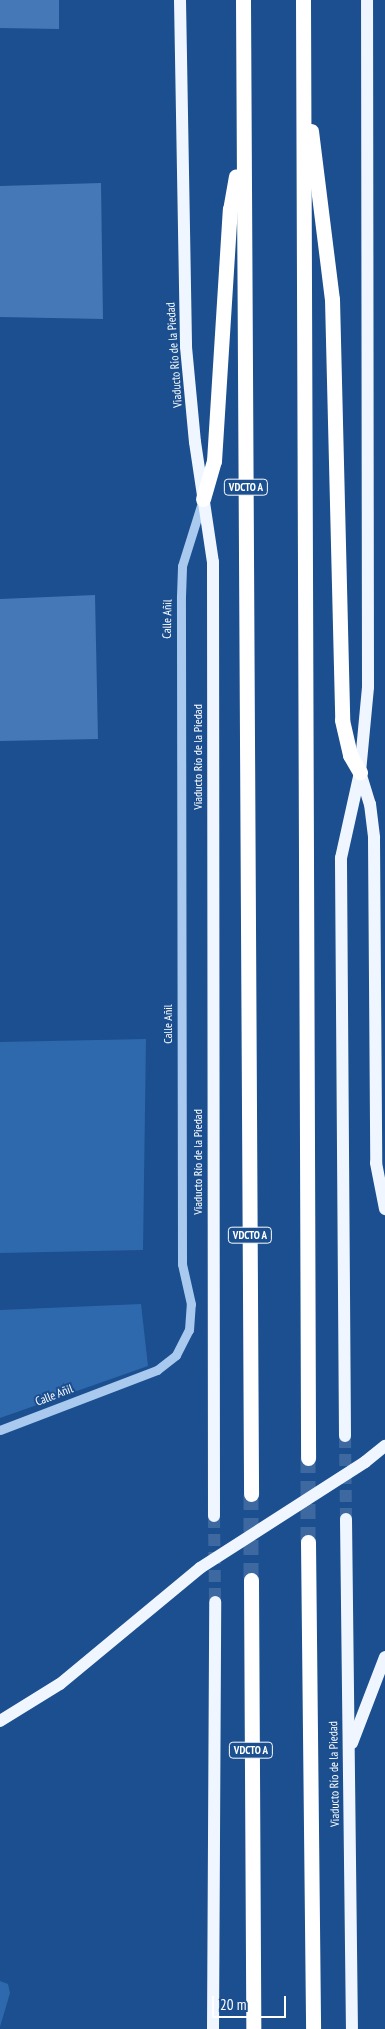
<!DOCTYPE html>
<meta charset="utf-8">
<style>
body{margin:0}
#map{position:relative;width:385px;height:2029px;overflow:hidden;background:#1b4f8f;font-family:"PT Sans Narrow",sans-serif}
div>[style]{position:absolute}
.green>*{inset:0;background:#2e69ad}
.building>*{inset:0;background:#4478b7}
.major-tunnel>*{height:12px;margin-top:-6px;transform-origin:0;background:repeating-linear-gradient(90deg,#3d69a0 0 12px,transparent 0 18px)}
.highway-tunnel>*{height:15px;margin-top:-7.5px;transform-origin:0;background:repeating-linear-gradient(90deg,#3d69a0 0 15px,transparent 0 23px)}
.minor>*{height:9px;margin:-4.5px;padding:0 4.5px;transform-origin:4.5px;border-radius:4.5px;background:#a9c9ee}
.major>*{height:12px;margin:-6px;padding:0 6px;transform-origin:6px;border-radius:6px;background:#f0f6ff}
.highway>*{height:15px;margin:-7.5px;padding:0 7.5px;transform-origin:7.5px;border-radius:7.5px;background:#fff}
.major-bridge>*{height:12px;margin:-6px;padding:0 6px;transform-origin:6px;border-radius:6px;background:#f0f6ff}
span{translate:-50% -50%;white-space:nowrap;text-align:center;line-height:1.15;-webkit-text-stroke:4px #1b4f8f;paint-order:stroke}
.shield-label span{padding:1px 4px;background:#1b4f8f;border:1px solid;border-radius:4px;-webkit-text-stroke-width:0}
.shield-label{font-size:11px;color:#fff;font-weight:700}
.street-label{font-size:12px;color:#fff}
.scale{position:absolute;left:212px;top:1996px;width:74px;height:22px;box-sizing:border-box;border:2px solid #fff;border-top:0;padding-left:6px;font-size:15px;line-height:18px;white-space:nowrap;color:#fff;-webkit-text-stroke:4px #1b4f8f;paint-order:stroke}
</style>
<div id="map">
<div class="green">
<div style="clip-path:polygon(146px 1039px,143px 1250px,0 1253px,0 1042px)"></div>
<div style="clip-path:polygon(141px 1304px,148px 1366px,0 1418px,0 1310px)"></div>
<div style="clip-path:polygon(0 1981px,8px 1984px,10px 1993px,0 2027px)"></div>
</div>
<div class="building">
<div style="clip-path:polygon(0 0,59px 0,59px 29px,0 28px)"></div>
<div style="clip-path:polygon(101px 183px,103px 319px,0 317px,0 186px)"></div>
<div style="clip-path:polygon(95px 595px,98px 739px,0 741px,0 599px)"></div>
</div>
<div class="major-tunnel">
<div style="left:345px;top:1436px;width:83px;rotate:89.3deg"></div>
<div style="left:214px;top:1516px;width:86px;rotate:89.3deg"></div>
</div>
<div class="highway-tunnel">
<div style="left:308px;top:1458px;width:84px;rotate:90deg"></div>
<div style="left:251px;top:1494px;width:86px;rotate:90deg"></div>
</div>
<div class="minor">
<div style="left:0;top:1430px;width:168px;rotate:-20.9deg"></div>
<div style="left:157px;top:1370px;width:24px;rotate:-38deg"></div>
<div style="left:176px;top:1355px;width:28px;rotate:-63deg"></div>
<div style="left:189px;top:1330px;width:26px;rotate:-86deg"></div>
<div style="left:191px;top:1304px;width:41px;rotate:-102.7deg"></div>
<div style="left:182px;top:1264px;width:668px;rotate:-90.09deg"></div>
<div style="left:181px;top:596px;width:30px;rotate:-88deg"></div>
<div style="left:182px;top:566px;width:67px;rotate:-72.6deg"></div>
</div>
<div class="major">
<div style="left:180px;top:0;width:347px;rotate:89deg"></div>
<div style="left:186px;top:347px;width:95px;rotate:84.6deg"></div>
<div style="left:195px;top:442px;width:121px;rotate:81.5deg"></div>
<div style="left:213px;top:562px;width:954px;rotate:89.94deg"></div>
<div style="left:360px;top:772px;width:34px;rotate:73deg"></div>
<div style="left:370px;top:804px;width:34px;rotate:83deg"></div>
<div style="left:374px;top:838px;width:325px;rotate:89.6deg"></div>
<div style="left:376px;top:1163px;width:47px;rotate:78.9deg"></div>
<div style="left:345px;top:1436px;width:578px;rotate:-90.4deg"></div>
<div style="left:341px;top:858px;width:88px;rotate:-77.5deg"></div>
<div style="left:360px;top:772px;width:85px;rotate:-84.6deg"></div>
<div style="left:368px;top:687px;width:687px;rotate:-90.08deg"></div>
<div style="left:365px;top:1462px;width:26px;rotate:-39deg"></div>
<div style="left:346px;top:1519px;width:510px;rotate:89.33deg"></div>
<div style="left:0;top:1721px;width:70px;rotate:-31.7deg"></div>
<div style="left:60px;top:1684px;width:182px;rotate:-39.6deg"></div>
<div style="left:352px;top:1743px;width:92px;rotate:-69deg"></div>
<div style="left:213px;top:2029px;width:427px;rotate:-89.7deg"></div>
</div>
<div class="highway">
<div style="left:243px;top:0;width:1494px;rotate:89.69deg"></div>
<div style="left:303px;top:0;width:1458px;rotate:89.8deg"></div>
<div style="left:311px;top:131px;width:169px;rotate:82.9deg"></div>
<div style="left:332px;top:299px;width:421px;rotate:88.6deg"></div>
<div style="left:342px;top:720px;width:36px;rotate:77deg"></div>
<div style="left:350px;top:755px;width:20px;rotate:60deg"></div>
<div style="left:203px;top:499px;width:40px;rotate:-74deg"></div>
<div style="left:214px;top:461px;width:252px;rotate:-86.4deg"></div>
<div style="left:230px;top:210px;width:34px;rotate:-80deg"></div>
<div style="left:308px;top:1542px;width:487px;rotate:89.4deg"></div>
<div style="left:251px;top:1580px;width:449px;rotate:89.7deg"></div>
</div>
<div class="major-bridge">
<div style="left:200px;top:1568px;width:196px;rotate:-32.7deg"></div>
</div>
<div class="shield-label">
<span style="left:246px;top:487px">VDCTO A</span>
<span style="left:250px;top:1235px">VDCTO A</span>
<span style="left:251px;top:1750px">VDCTO A</span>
</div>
<div class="street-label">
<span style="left:174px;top:355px;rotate:-94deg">Viaducto Río de la Piedad</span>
<span style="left:167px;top:619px;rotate:-89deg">Calle Añil</span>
<span style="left:198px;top:757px;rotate:-90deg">Viaducto Río de la Piedad</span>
<span style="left:168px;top:1024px;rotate:-90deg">Calle Añil</span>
<span style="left:198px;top:1162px;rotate:-90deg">Viaducto Río de la Piedad</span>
<span style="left:54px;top:1395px;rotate:-21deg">Calle Añil</span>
<span style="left:334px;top:1774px;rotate:-91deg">Viaducto Río de la Piedad</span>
</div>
<div class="scale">20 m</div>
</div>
